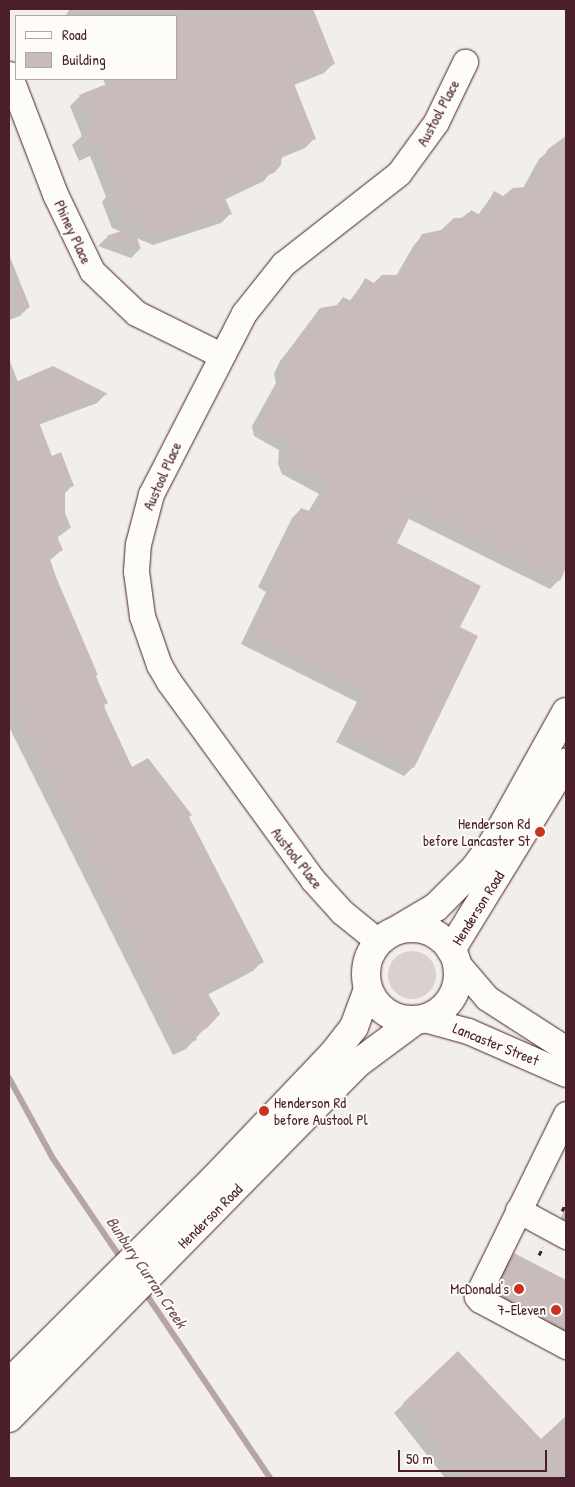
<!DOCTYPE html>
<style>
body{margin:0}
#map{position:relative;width:575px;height:1487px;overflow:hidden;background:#f2efeb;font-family:"Patrick Hand",sans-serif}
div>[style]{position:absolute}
.green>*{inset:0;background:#d9d0cf}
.round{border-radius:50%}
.shadow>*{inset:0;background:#0003}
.stream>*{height:6px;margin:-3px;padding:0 3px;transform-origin:3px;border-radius:3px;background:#b7a5a6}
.building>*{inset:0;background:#c8bbbb}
.path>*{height:3px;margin-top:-1.5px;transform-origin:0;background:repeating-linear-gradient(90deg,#4a1f2b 0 5px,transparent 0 9px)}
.roads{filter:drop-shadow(0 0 1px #4a1f2b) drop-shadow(0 0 1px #4a1f2b)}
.minor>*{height:25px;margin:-12.5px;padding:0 12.5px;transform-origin:12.5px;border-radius:12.5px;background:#fdfcf7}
.major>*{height:28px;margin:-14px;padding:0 14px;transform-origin:14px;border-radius:14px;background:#fdfcf7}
.major>.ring{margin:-14px;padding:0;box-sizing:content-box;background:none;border:28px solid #fdfcf7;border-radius:50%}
.dots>*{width:14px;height:14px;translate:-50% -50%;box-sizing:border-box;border:2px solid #fdfcf7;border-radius:50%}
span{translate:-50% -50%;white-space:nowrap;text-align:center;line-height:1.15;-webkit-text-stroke:4px #fdfcf7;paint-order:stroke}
.street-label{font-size:15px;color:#4a1f2b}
.poi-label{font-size:15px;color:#4a1f2b}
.right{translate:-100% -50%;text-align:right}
.left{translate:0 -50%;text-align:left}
.water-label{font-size:16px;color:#704e56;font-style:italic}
.frame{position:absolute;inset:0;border:10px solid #4a1f2b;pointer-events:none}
.legend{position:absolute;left:15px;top:15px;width:162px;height:65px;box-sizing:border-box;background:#fdfcf7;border:1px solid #b5a4a5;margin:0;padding:6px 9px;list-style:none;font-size:15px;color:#4a1f2b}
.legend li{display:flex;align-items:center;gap:10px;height:25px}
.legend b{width:25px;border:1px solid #b5a4a5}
.scale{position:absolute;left:398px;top:1450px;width:149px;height:22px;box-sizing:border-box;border:2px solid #4a1f2b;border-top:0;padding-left:6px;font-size:15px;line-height:18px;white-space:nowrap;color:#4a1f2b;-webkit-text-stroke:4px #fdfcf7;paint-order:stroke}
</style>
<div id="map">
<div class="green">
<div class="round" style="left:388px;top:951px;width:48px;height:48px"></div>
</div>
<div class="shadow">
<div style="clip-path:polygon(70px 9px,263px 9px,265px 12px,272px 9px,312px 9px,333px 64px,324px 73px,294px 85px,314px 139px,305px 148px,281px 158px,264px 181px,224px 200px,230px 214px,221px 223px,153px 245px,136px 238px,140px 249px,131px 258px,98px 246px,106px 238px,122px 232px,112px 228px,102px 202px,106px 197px,90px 156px,79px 161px,72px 145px,82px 136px,70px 106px,79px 97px,106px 86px,103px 79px,176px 79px,176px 16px,65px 16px)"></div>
<div style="clip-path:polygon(566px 141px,566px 562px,559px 580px,550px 589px,407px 518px,395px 543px,458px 628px,413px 767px,404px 776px,336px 742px,357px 702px,241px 644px,266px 592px,258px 587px,292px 518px,301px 509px,308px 512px,319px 494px,282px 474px,278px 464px,279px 450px,254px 436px,252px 426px,276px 383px,274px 374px,280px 361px,321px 309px,335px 307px,343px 298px,349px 302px,365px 280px,375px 285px,396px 276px,414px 245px,423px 235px,442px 231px,471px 211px,478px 215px,494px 193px,503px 197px,523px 188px,539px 159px,560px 142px)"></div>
<div style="clip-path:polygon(9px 255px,29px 307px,20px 316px,9px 320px)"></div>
<div style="clip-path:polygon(9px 359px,18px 382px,106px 394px,97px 403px,38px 425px,52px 458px,73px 485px,64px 494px,64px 513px,70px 528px,57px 538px,62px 550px,49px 561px,107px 703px,103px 706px,132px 769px,187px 818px,262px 962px,253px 971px,207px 995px,206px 1027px,186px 1049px,173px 1055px,9px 727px)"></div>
<div style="clip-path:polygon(566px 1206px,566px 1226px,560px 1220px)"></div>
<div style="clip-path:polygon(514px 1255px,566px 1281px,566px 1346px,487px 1301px,505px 1264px)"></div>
<div style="clip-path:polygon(458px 1353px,541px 1440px,564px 1420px,566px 1423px,566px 1478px,445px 1478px,394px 1413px)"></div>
</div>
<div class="stream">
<div style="left:9px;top:1078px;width:90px;rotate:61.4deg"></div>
<div style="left:52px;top:1157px;width:125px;rotate:55.8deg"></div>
<div style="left:144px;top:1291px;width:225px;rotate:56deg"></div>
</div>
<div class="building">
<div style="clip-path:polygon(176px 9px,313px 9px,335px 64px,293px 81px,316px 139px,282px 152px,281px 165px,275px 172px,224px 196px,232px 214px,163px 237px,121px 219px,110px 191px,116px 189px,99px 148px,88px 152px,81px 135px,92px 131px,79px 95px,119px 79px,176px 79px)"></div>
<div style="clip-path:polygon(566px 136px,566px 568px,560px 581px,414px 508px,397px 543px,481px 586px,460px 627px,478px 636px,414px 768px,345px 733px,365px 693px,249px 635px,275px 583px,266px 578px,301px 508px,311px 512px,327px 484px,291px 465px,287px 455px,288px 441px,263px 427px,261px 416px,285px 372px,283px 364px,289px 350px,320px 308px,338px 305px,343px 297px,353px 302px,365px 278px,374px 283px,382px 275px,399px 275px,422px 234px,441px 230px,454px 218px,467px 218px,471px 210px,482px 216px,494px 191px,503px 196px,513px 188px,527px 187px,548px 149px)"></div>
<div style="clip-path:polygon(133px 227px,141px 249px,106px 236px)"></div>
<div style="clip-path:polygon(9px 255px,30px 307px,9px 315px)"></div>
<div style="clip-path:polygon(53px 366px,108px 394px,38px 420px,52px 456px,61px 452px,74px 486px,65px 489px,65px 513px,71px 528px,56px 534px,63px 550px,49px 556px,56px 577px,98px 675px,95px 676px,108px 703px,104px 705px,106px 711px,132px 767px,148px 758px,192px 815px,189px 817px,264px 962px,207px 992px,220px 1014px,207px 1028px,194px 1035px,197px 1040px,182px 1046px,9px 700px,9px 385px)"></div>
<div style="clip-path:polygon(514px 1253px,566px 1280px,566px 1330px,495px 1292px)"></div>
<div style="clip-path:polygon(458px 1351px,541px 1439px,566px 1416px,566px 1478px,461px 1478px,403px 1403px)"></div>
</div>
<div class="path">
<div style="left:562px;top:1211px;width:9px;rotate:-63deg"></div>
<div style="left:539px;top:1255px;width:9px;rotate:-63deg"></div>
</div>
<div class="roads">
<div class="minor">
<div style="left:9px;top:74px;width:129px;rotate:69deg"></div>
<div style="left:55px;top:194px;width:85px;rotate:64.3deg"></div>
<div style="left:92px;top:271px;width:61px;rotate:43.7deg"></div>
<div style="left:136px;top:313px;width:95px;rotate:26.3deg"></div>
<div style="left:379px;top:942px;width:48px;rotate:-141deg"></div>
<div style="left:342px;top:912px;width:43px;rotate:-132.2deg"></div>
<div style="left:313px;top:880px;width:245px;rotate:-126deg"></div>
<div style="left:169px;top:682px;width:20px;rotate:-120deg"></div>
<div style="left:159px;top:665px;width:52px;rotate:-109.1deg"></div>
<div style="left:142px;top:616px;width:45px;rotate:-97.6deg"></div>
<div style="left:136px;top:571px;width:27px;rotate:-86deg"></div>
<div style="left:138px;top:544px;width:52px;rotate:-75.4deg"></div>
<div style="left:151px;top:494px;width:203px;rotate:-62.8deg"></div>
<div style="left:244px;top:313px;width:63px;rotate:-51.5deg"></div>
<div style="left:283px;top:264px;width:147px;rotate:-38.1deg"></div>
<div style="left:399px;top:173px;width:63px;rotate:-54deg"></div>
<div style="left:436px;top:122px;width:67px;rotate:-64.2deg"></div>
<div style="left:457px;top:963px;width:46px;rotate:49.4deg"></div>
<div style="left:487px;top:998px;width:94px;rotate:32.8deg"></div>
<div style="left:424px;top:1019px;width:46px;rotate:15.3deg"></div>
<div style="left:468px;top:1031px;width:107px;rotate:23.7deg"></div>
<div style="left:566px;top:1114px;width:203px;rotate:116.1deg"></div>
<div style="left:477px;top:1296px;width:5px;rotate:53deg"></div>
<div style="left:480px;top:1300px;width:98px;rotate:28.1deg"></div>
<div style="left:518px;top:1210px;width:55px;rotate:28.4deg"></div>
</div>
<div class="major">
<div class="ring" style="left:366px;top:928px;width:64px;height:64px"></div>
<div style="left:397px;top:930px;width:45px;rotate:-30.5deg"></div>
<div style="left:436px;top:907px;width:55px;rotate:-45deg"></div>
<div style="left:475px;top:868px;width:31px;rotate:-54deg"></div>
<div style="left:493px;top:843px;width:150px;rotate:-60.9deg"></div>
<div style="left:451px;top:950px;width:220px;rotate:-58.5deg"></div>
<div style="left:9px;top:1383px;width:288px;rotate:-44.9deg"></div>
<div style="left:213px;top:1180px;width:174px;rotate:-46.4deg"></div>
<div style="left:333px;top:1054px;width:34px;rotate:-52deg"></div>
<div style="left:354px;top:1027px;width:40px;rotate:-69.8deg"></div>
<div style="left:9px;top:1418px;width:498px;rotate:-45.5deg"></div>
<div style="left:358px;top:1063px;width:72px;rotate:-36.6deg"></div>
</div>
</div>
<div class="dots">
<div style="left:540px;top:832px;background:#c8321e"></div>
<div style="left:264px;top:1111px;background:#c8321e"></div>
<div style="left:519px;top:1289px;background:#c8321e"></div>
<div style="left:556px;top:1310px;background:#c8321e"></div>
</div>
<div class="street-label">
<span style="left:438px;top:113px;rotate:-62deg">Austool Place</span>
<span style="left:73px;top:232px;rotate:65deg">Phiney Place</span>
<span style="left:162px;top:476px;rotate:-66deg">Austool Place</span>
<span style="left:297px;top:858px;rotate:52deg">Austool Place</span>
<span style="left:478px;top:908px;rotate:-58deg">Henderson Road</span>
<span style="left:496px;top:1044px;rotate:22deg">Lancaster Street</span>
<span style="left:210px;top:1216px;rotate:-45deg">Henderson Road</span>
</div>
<div class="poi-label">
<span class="right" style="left:530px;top:832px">Henderson Rd<br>before Lancaster St</span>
<span class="left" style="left:274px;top:1111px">Henderson Rd<br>before Austool Pl</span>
<span class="right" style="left:509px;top:1289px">McDonald's</span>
<span class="right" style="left:546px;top:1310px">7-Eleven</span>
</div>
<div class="water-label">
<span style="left:147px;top:1272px;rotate:56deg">Bunbury Curran Creek</span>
</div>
<div class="frame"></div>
<ul class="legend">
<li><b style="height:6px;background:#fdfcf7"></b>Road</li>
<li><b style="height:14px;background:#c8bbbb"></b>Building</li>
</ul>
<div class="scale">50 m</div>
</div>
